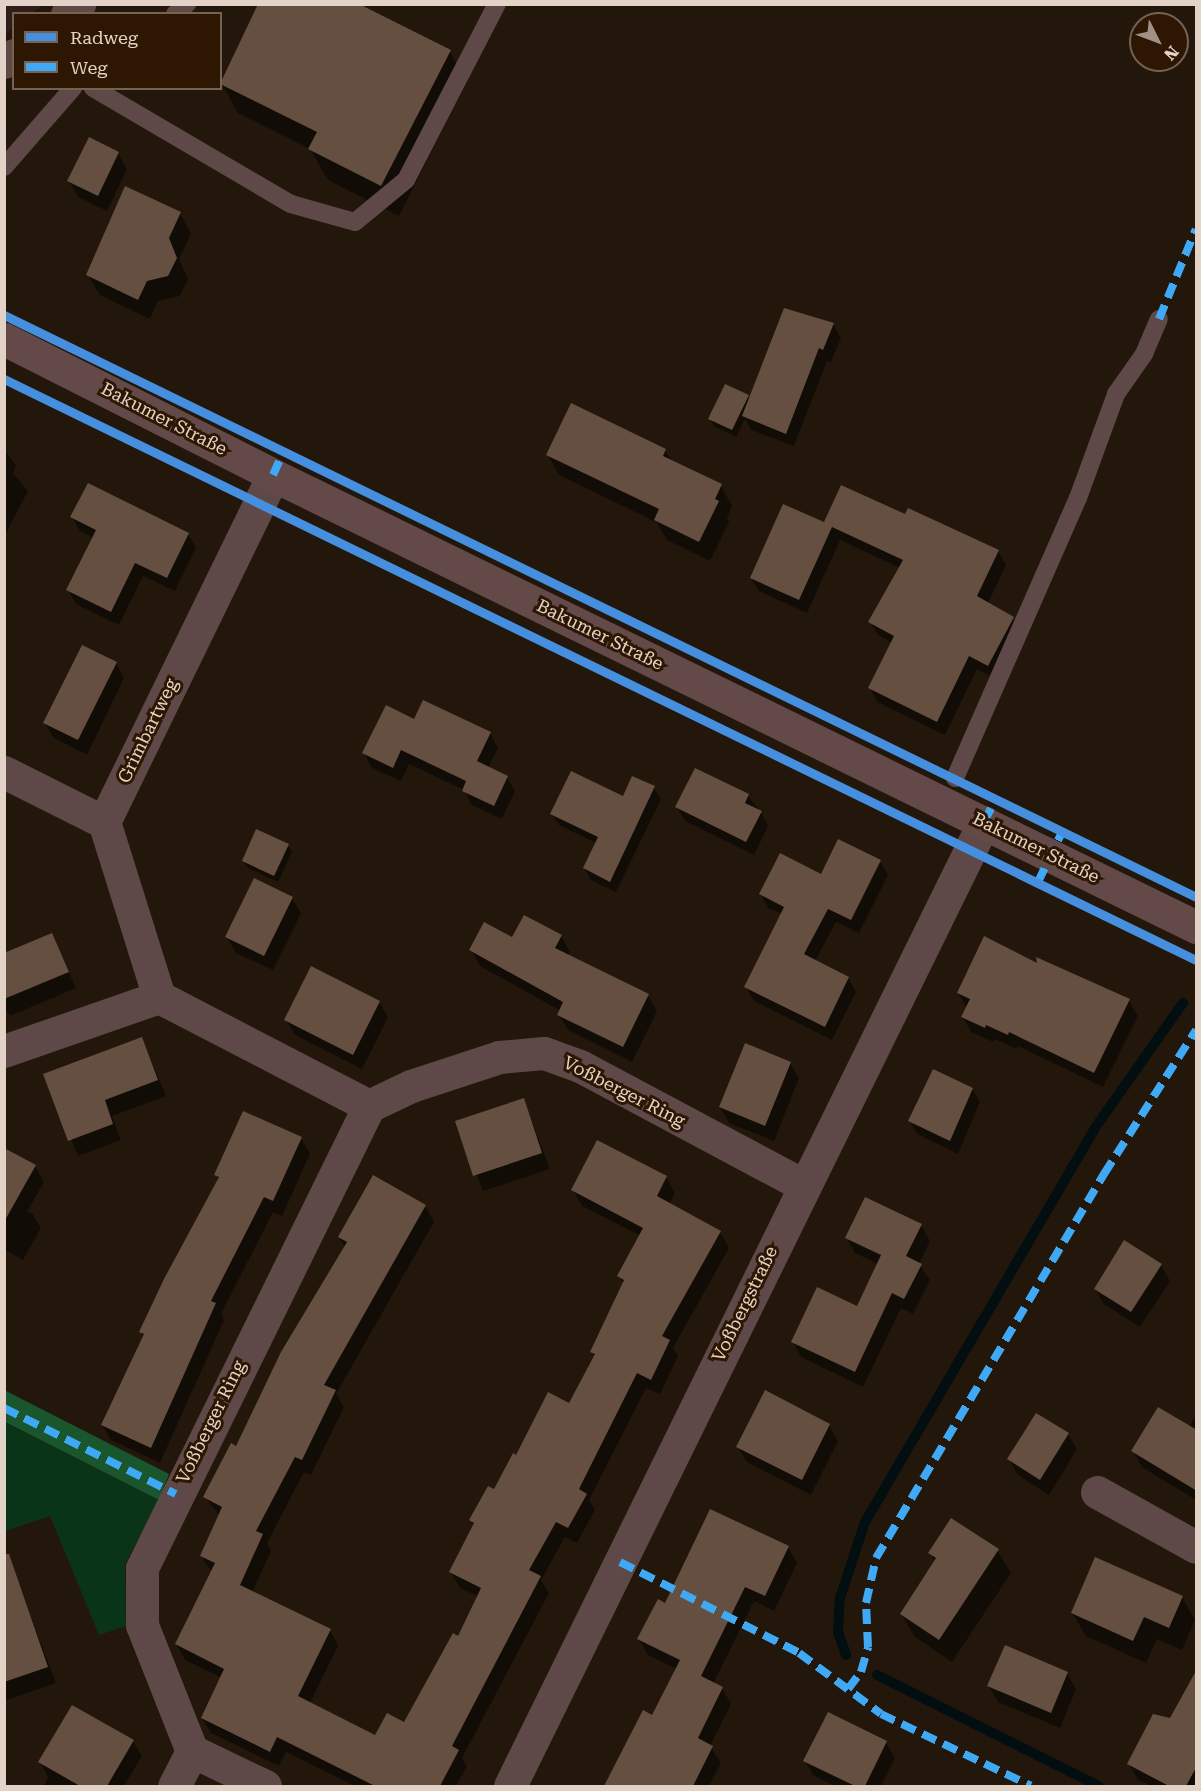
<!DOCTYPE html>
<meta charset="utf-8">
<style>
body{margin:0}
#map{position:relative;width:1201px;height:1791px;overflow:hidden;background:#23170c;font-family:"Roboto Serif",serif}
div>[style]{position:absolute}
.industrial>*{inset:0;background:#2f1d1c}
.green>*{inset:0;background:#093417}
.forest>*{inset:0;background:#19562d}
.shadow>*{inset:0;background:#0007}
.stream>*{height:10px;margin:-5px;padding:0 5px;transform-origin:5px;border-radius:5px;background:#030e11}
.building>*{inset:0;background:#654f40}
.lane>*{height:18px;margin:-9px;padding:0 9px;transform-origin:9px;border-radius:9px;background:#5e4948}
.street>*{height:33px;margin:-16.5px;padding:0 16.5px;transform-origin:16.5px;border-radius:16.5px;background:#5e4948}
.secondary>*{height:33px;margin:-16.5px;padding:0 16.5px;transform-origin:16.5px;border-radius:16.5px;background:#634a49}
.quiet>*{height:8px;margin-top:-4px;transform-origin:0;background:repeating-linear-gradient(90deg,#3fa9f5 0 15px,transparent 0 23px)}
.cycleway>*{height:9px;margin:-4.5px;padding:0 4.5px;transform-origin:4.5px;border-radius:4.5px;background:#468fdf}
span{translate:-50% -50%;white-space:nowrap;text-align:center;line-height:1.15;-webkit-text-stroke:6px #2d1602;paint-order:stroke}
.street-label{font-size:18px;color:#e3d3c7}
.frame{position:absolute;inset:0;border:6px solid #e3d3c7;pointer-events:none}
.legend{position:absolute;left:12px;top:12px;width:210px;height:78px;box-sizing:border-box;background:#2d1602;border:2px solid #766251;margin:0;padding:8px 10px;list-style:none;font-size:18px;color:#e3d3c7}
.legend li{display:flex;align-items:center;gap:12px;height:30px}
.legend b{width:30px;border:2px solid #766251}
.north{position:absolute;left:1129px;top:12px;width:60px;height:60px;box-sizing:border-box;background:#2d1602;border:2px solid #766251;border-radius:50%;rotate:132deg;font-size:16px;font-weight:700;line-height:24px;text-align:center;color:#e3d3c7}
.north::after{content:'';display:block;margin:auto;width:21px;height:27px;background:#a09186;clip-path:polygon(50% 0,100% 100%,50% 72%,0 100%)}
</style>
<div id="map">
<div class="industrial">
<div style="clip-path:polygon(5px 4px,44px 4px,44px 5px,32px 13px,14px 14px,13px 28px,5px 35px)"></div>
</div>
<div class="green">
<div style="clip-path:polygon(4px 1422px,159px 1500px,125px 1564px,126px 1626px,99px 1635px,50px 1516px,5px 1531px)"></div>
</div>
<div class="forest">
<div style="clip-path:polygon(4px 1390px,169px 1474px,159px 1500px,5px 1422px)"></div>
</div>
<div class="shadow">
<div style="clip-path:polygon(450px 52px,467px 82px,399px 216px,328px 180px,310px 149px,238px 113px,221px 83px)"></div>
<div style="clip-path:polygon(118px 153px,127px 169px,107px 211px,78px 197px,69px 181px)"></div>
<div style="clip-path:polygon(180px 213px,191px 234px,179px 259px,188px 279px,180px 296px,158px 301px,150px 319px,100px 295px,88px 275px)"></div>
<div style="clip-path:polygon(833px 324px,841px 338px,831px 362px,827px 361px,794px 446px,751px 430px,745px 419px,736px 437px,714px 426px,710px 419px,748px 397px,750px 400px)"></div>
<div style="clip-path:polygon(4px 449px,16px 466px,13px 473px,28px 491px,4px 537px)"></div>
<div style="clip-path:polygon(665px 450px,672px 462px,721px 486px,732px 506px,727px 518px,729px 522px,710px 561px,667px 540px,656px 522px,559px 475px,548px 455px)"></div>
<div style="clip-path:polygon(906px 516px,998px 551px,1006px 565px,988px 603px,1012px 618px,1020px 632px,996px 679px,977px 669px,945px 735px,877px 702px,870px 688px,892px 643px,878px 635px,870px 622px,900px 568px,840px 540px,807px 613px,759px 591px,751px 578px,824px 524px)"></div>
<div style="clip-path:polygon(72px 517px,188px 534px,196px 547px,175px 591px,143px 576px,119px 625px,76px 604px,68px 590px,93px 538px,80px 531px)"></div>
<div style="clip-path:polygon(116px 663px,124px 678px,87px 755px,54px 738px,45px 723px)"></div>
<div style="clip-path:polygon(423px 702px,490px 733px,498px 748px,488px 768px,507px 777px,515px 791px,502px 819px,472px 805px,464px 790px,409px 764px,401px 781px,372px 768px,364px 753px,415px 721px)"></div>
<div style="clip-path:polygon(696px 770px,748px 796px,761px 812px,768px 826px,754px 855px,685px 821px,677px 807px)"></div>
<div style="clip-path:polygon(654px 788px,661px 799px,616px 892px,591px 880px,584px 868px,596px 843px,559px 825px,552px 814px)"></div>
<div style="clip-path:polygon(838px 841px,880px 862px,888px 875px,859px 933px,836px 922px,815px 961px,848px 978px,856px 992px,832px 1040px,754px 1001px,746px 987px,782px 914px,768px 908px,761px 894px,821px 876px)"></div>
<div style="clip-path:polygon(288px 845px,292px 852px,278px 882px,248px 868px,243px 861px)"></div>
<div style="clip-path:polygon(292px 898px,301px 913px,273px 970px,236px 953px,227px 937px)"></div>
<div style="clip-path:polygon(52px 935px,76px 988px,10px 1016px,4px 1007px,4px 955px)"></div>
<div style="clip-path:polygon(561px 936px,570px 952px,567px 956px,648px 996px,657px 1011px,632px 1062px,568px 1030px,559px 1015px,561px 1011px,480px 966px,471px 950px)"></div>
<div style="clip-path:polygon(1040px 966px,1129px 1001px,1138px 1016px,1103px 1087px,1018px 1046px,1016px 1049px,995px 1039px,993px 1042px,971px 1032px,963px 1017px,967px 1008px,958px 993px)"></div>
<div style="clip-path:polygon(379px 1002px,388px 1017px,362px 1069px,295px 1035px,286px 1020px)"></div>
<div style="clip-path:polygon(142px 1039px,166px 1096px,112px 1116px,121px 1140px,78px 1156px,45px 1074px)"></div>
<div style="clip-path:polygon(790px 1063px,799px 1078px,774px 1141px,729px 1123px,720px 1107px)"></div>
<div style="clip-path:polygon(972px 1089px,980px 1102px,958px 1154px,917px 1134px,910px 1121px)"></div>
<div style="clip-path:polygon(524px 1100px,550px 1169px,483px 1191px,456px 1122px)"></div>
<div style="clip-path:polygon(301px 1138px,310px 1154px,282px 1216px,273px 1212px,221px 1314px,224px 1320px,160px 1463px,111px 1440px,102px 1425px,144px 1337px,141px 1332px,219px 1180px,216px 1174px)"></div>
<div style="clip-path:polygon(4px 1150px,35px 1166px,44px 1182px,27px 1212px,32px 1213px,41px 1228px,23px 1260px,4px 1249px)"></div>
<div style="clip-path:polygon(666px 1177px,675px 1193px,669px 1205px,720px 1232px,729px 1248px,673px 1348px,678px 1356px,660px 1394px,646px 1388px,589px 1500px,595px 1510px,577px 1543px,565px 1537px,541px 1580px,549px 1593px,462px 1758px,467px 1766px,456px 1786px,355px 1786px,286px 1752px,279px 1766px,211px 1733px,202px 1718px,222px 1678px,185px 1660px,176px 1644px,212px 1572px,201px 1556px,219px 1515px,205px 1497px,236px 1448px,345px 1247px,339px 1237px,425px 1206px,434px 1222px,336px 1394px,344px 1407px,311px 1475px,304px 1472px,267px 1543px,271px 1551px,252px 1593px,330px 1630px,338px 1646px,310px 1703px,376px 1737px,404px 1724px,459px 1638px,479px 1597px,460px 1588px,451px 1572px,474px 1526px,471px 1520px,517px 1457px,570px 1405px,595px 1357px,592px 1352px,624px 1285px,619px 1276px,641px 1236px,582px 1206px,573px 1190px)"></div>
<div style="clip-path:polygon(921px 1225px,930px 1241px,919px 1264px,930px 1280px,913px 1314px,901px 1308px,863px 1387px,801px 1357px,793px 1341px,857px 1308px,878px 1264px,855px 1253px,846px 1237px)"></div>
<div style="clip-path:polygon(1161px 1265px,1170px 1281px,1140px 1327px,1104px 1304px,1095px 1289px)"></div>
<div style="clip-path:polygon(1196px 1416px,1196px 1500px,1142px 1467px,1133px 1451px,1189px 1427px)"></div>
<div style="clip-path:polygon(829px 1425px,838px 1441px,811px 1495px,747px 1462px,738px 1447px)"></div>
<div style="clip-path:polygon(1068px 1434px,1077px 1449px,1049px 1495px,1018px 1475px,1009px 1459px)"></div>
<div style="clip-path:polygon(788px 1547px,797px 1563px,774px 1611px,754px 1601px,713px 1684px,722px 1688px,731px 1704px,710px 1746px,721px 1763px,709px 1786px,606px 1786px,644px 1712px,653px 1717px,677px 1669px,648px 1655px,639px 1639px,666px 1605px)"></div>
<div style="clip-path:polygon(997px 1550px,1011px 1573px,952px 1662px,915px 1637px,901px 1614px,935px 1562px,930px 1553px)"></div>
<div style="clip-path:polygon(16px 1578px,56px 1683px,4px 1701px,4px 1582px)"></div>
<div style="clip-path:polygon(1182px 1597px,1195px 1620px,1182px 1650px,1157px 1639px,1146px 1663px,1086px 1636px,1072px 1613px)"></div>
<div style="clip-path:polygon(1067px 1674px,1076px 1689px,1060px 1728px,998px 1702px,989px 1686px)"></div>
<div style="clip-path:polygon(1196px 1694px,1196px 1786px,1151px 1786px,1138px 1780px,1129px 1764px)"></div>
<div style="clip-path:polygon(133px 1741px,142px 1756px,124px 1786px,44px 1786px,48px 1777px,40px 1762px)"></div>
<div style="clip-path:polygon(886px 1743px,895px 1758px,881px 1786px,835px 1786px,814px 1776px,805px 1761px)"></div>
</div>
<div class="stream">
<div style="left:846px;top:1655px;width:24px;rotate:-109deg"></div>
<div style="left:838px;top:1632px;width:34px;rotate:-87deg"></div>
<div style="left:840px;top:1598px;width:80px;rotate:-71.8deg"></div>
<div style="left:865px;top:1522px;width:456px;rotate:-59.7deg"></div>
<div style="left:1095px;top:1128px;width:153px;rotate:-54.9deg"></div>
<div style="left:877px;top:1675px;width:248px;rotate:26.6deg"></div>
</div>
<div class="building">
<div style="clip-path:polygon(258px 4px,359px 4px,451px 50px,381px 186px,308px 149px,317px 132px,220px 84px)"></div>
<div style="clip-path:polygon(89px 137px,119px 152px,98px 196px,67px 181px)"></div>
<div style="clip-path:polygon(125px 186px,181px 212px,169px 238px,177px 258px,168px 276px,147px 281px,138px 300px,86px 275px)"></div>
<div style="clip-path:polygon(784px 308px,834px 323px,823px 350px,819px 348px,786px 434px,742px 416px)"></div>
<div style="clip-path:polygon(725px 384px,749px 395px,732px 430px,708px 419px)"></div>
<div style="clip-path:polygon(571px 403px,666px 449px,663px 456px,722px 484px,715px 499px,719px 501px,699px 542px,654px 520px,659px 509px,546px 455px)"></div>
<div style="clip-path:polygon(88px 483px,189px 533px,167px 578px,135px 563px,111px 612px,66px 590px,96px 530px,70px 517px)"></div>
<div style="clip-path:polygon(841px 485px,905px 514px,908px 508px,999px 550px,977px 596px,1014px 617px,988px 666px,969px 656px,937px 722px,868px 688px,894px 636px,868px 622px,903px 560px,832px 527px,799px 600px,750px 578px,783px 504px,824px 522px)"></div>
<div style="clip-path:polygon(82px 645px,117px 662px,78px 740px,43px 723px)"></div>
<div style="clip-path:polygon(423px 700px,491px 732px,477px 761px,508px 776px,494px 806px,462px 791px,466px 781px,401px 750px,393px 768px,362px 753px,386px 705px,414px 719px)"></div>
<div style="clip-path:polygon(695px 768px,749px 794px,745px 803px,762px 811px,746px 842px,675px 807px)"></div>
<div style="clip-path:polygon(571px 771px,623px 796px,632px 776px,655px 786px,610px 882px,583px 868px,598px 837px,550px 814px)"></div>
<div style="clip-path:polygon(256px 829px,289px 844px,274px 876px,242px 861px)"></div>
<div style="clip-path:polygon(838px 839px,881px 860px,851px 920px,828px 909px,804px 954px,849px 977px,825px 1027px,744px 987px,784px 907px,759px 894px,780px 853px,821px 874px)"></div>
<div style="clip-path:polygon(254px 878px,293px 897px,264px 956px,225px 937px)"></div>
<div style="clip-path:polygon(524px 915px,562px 935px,555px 948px,649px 994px,623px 1047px,557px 1015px,563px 1002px,469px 950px,484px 922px,512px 937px)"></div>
<div style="clip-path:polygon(52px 933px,69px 972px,4px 999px,4px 953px)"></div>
<div style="clip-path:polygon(984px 936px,1037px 963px,1036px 957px,1130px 999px,1094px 1073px,1009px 1032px,1008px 1035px,986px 1025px,985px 1028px,961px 1017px,970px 999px,957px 993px)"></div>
<div style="clip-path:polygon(311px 966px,380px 1001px,353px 1055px,284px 1020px)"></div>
<div style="clip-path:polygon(142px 1037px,158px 1080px,105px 1100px,113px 1124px,68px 1141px,43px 1074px)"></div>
<div style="clip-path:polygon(745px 1043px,791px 1062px,765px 1126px,719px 1107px)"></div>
<div style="clip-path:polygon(933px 1069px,973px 1088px,950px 1141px,908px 1121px)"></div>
<div style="clip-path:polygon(524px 1098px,542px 1153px,473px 1176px,455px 1121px)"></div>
<div style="clip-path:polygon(243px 1111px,302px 1137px,273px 1201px,264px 1197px,211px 1301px,216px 1303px,151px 1448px,101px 1425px,144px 1334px,139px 1332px,164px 1279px,219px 1177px,214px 1175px)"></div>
<div style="clip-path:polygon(597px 1140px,667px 1176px,657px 1196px,721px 1231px,662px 1336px,670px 1340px,651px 1380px,637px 1373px,579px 1489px,587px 1494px,568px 1528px,556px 1522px,529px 1570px,541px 1576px,452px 1746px,459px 1750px,440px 1786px,375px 1786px,277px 1737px,270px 1752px,201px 1718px,224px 1669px,175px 1644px,215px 1563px,200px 1556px,222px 1507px,203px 1497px,231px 1443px,236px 1446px,281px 1352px,347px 1242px,338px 1237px,373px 1175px,426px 1205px,324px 1385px,336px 1390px,302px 1460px,295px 1457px,256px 1531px,263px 1534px,240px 1585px,331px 1629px,298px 1696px,375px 1735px,387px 1713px,404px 1722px,453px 1633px,458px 1636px,481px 1588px,449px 1572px,474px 1523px,469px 1520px,488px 1486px,494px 1489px,513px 1453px,516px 1455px,548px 1392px,569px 1403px,595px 1354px,590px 1352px,624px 1280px,617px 1276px,643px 1228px,571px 1190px)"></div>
<div style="clip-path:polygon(4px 1148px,36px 1165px,4px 1222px)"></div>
<div style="clip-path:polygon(865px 1197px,922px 1224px,906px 1256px,922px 1264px,904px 1299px,892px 1293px,855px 1372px,791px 1342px,817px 1287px,857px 1306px,881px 1255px,845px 1238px)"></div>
<div style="clip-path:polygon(1124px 1240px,1162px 1264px,1131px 1312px,1094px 1289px)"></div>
<div style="clip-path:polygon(765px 1390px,830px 1424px,802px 1480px,736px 1447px)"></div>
<div style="clip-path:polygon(1158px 1407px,1197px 1430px,1197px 1491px,1131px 1451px)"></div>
<div style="clip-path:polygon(1036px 1413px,1069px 1433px,1040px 1480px,1007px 1459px)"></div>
<div style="clip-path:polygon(710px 1509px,789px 1546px,765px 1596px,745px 1587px,701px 1676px,723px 1687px,698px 1738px,713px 1746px,693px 1786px,604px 1786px,643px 1710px,652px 1715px,680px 1660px,637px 1639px,658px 1599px,665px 1603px)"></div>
<div style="clip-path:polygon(951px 1518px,999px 1549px,939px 1640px,900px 1614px,936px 1558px,928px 1553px)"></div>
<div style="clip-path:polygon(4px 1554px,9px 1554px,48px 1667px,4px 1682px)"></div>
<div style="clip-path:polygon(1095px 1557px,1183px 1596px,1169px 1628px,1144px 1617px,1133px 1641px,1071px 1613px)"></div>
<div style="clip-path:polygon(1005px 1645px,1068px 1672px,1051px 1713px,987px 1686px)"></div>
<div style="clip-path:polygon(1197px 1669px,1197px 1766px,1186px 1786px,1169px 1786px,1127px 1764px,1153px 1714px,1170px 1718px)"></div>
<div style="clip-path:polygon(72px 1705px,134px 1740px,107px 1786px,80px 1786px,38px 1762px)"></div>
<div style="clip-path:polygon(828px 1712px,887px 1741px,865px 1786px,855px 1786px,803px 1761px)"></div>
</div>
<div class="lane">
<div style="left:175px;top:14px;width:16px;rotate:-40deg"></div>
<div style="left:93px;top:88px;width:229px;rotate:30.4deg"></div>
<div style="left:291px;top:204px;width:66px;rotate:15.7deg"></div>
<div style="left:355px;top:222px;width:66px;rotate:-39.5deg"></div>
<div style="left:406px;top:180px;width:198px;rotate:-62.7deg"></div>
<div style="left:4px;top:167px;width:105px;rotate:-48.9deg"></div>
<div style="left:955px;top:778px;width:306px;rotate:-66.3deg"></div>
<div style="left:1078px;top:498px;width:111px;rotate:-69.9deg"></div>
<div style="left:1116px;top:394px;width:49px;rotate:-55deg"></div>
<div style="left:1144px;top:354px;width:38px;rotate:-67deg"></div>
</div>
<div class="street">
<div style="left:67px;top:14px;width:16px;rotate:-40deg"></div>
<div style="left:4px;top:62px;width:12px;rotate:-35deg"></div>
<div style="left:4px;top:772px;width:112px;rotate:26.6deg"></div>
<div style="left:159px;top:997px;width:183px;rotate:-107.4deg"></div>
<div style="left:104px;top:822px;width:386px;rotate:-64deg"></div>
<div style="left:4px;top:1051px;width:164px;rotate:-19.2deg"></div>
<div style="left:159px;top:997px;width:237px;rotate:27.4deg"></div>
<div style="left:369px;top:1106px;width:515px;rotate:116.17deg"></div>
<div style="left:142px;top:1568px;width:57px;rotate:90deg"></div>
<div style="left:142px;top:1625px;width:136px;rotate:68.4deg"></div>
<div style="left:192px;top:1751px;width:39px;rotate:117deg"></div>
<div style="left:369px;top:1106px;width:47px;rotate:-25.5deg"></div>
<div style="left:411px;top:1086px;width:93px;rotate:-18.2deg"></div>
<div style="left:499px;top:1057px;width:45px;rotate:-5.1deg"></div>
<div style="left:544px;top:1053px;width:38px;rotate:20deg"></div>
<div style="left:580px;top:1066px;width:253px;rotate:28.1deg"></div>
<div style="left:1097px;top:1492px;width:113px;rotate:29.1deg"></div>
<div style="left:192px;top:1751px;width:81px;rotate:25.6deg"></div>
<div style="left:510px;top:1786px;width:1074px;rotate:-63.82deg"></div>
</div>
<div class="secondary">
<div style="left:4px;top:339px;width:301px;rotate:26.8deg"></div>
<div style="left:273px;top:475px;width:1028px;rotate:26.09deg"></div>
</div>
<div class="quiet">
<div style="left:1159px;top:319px;width:97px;rotate:-67.7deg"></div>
<div style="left:273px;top:475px;width:24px;rotate:-66deg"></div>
<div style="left:984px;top:822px;width:27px;rotate:-63deg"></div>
<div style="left:1038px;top:882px;width:58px;rotate:-64.3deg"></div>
<div style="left:4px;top:1408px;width:192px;rotate:26.6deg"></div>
<div style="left:620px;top:1562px;width:201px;rotate:26.9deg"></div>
<div style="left:799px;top:1653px;width:102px;rotate:36.6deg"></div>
<div style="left:881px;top:1714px;width:166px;rotate:25.6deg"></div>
<div style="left:848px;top:1689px;width:21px;rotate:-53deg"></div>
<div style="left:861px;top:1672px;width:26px;rotate:-74deg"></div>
<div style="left:868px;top:1647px;width:44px;rotate:-92.6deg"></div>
<div style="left:866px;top:1603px;width:46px;rotate:-77.5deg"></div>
<div style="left:876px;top:1558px;width:447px;rotate:-59.3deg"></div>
<div style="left:1104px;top:1174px;width:171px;rotate:-57.4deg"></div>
</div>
<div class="cycleway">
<div style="left:4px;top:315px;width:1326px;rotate:26.02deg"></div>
<div style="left:4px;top:379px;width:1326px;rotate:25.99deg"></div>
</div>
<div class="street-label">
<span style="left:164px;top:419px;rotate:27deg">Bakumer Straße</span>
<span style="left:600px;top:635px;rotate:26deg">Bakumer Straße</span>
<span style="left:148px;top:731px;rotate:-64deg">Grimbartweg</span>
<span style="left:1036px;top:848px;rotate:26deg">Bakumer Straße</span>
<span style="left:624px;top:1092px;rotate:27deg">Voßberger Ring</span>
<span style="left:745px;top:1304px;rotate:-64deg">Voßbergstraße</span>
<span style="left:211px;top:1422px;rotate:-64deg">Voßberger Ring</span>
</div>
<div class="frame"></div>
<ul class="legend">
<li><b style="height:8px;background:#468fdf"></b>Radweg</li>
<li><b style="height:8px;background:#3fa9f5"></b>Weg</li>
</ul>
<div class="north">N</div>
</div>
